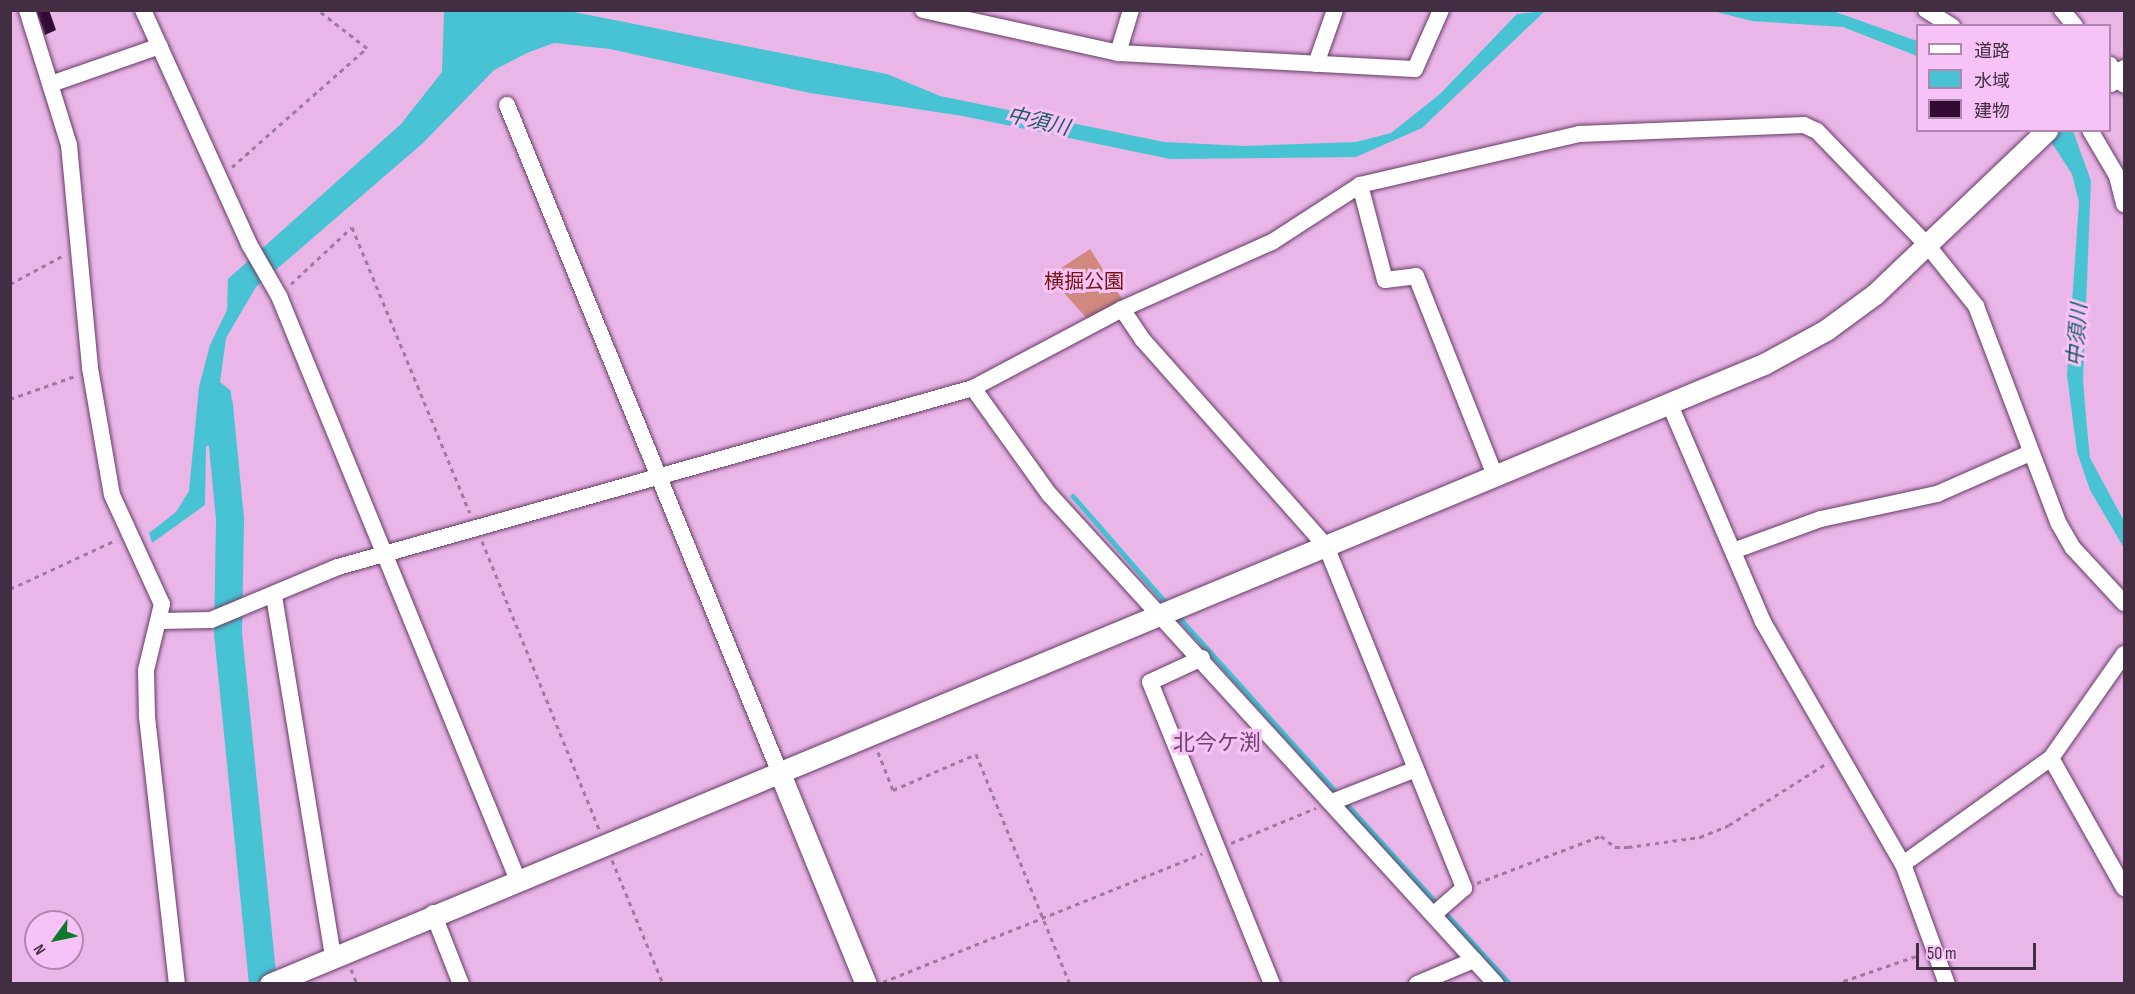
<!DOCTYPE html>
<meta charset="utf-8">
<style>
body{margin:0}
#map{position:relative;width:2135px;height:994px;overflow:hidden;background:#eab6e8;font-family:"Sofia Sans Condensed","Noto Sans JP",sans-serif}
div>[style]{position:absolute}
.green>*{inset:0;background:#d0887f}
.water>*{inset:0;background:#47c3d3}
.stream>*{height:4.5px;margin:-2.25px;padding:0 2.25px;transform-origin:2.25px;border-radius:2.25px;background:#47c3d3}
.river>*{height:28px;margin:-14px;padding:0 14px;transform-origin:14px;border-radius:14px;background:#47c3d3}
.building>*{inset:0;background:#330a34}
.path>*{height:3px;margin-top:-1.5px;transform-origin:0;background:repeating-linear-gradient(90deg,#9f799e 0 4.5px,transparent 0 9px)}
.roads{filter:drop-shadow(0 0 2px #663b66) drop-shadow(0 0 2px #663b66)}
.minor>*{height:16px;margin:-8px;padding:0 8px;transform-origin:8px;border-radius:8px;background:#fff}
.tertiary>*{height:21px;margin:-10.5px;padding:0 10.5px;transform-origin:10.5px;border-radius:10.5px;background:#fff}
span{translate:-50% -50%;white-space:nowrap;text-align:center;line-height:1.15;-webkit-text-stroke:6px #f7c3f6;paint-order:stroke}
.park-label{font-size:20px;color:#751212}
.water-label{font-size:21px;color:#175c64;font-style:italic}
.quarter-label{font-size:22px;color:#704370}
.frame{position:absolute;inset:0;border:12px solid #422e42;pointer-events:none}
.legend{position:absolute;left:1916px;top:24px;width:195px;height:108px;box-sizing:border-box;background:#f7c3f6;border:2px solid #af87ae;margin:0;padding:8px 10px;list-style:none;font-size:18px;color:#422e42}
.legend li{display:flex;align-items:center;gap:12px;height:30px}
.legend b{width:30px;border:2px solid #af87ae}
.north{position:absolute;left:24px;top:910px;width:60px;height:60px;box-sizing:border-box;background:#f7c3f6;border:2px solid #af87ae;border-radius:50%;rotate:237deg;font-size:16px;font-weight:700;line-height:24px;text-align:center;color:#422e42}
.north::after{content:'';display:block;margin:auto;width:21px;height:27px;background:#0e792d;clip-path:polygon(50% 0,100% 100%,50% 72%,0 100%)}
.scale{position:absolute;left:1916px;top:943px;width:120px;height:27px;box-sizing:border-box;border:3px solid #422e42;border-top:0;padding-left:8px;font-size:18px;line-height:21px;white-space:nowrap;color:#422e42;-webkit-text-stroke:4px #f7c3f6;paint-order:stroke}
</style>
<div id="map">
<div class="green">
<div style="clip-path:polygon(1090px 249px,1124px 302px,1090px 322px,1049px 276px)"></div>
</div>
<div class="water">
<div style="clip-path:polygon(444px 11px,569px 11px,887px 74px,940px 96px,1164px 142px,1245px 146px,1356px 142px,1391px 133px,1440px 94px,1517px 14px,1545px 11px,1422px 128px,1356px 157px,1170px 159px,963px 116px,810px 93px,610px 49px,554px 43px,527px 53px,494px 70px,423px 143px,256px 287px,226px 338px,220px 382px,231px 391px,234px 443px,206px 446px,205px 505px,152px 543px,149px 533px,176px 512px,189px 491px,199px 387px,210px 345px,227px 310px,228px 279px,401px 124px,442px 72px)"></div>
<div style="clip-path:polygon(1713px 11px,1833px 11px,1917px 41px,1917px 56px,1843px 27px,1752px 21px)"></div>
<div style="clip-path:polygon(2044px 131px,2073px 131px,2091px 181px,2083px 380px,2087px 428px,2090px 458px,2124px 521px,2124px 548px,2090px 490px,2077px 452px,2067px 375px,2079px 202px,2072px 174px)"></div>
</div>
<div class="stream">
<div style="left:1073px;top:496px;width:145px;rotate:48.9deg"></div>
<div style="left:1176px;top:614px;width:244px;rotate:48deg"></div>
<div style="left:1344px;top:801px;width:247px;rotate:47.8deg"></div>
</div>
<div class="river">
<div style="left:219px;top:405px;width:116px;rotate:84.5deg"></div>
<div style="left:230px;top:520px;width:113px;rotate:91deg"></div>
<div style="left:228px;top:633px;width:353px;rotate:84.3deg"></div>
</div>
<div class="building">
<div style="clip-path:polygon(36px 10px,49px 10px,56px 30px,45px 35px)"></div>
</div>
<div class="path">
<div style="left:232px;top:167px;width:180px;rotate:-41.4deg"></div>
<div style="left:367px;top:48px;width:62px;rotate:-142.2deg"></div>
<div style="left:10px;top:284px;width:61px;rotate:-28.2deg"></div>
<div style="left:291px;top:284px;width:83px;rotate:-43.1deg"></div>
<div style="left:352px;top:227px;width:309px;rotate:67.6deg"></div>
<div style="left:10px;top:399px;width:69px;rotate:-19.5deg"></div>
<div style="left:482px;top:541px;width:311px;rotate:67.9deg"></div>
<div style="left:10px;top:589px;width:117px;rotate:-24.8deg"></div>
<div style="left:878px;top:752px;width:41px;rotate:68.5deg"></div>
<div style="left:893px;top:790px;width:90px;rotate:-23.4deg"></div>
<div style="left:976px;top:754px;width:248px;rotate:67.8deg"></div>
<div style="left:1231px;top:843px;width:92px;rotate:-22.4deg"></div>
<div style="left:612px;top:860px;width:134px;rotate:67.6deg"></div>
<div style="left:1477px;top:883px;width:133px;rotate:-20.8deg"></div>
<div style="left:1601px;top:836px;width:18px;rotate:38deg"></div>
<div style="left:1615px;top:847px;width:13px"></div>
<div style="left:1628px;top:847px;width:73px;rotate:-7.9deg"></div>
<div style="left:1700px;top:837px;width:31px;rotate:-22deg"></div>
<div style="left:1729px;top:825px;width:116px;rotate:-32.3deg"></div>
<div style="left:351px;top:969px;width:16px;rotate:68deg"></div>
<div style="left:883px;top:982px;width:344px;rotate:-21.9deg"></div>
<div style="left:1835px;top:984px;width:89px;rotate:-19deg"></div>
</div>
<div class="roads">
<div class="minor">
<div style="left:27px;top:10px;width:141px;rotate:72.7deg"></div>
<div style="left:69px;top:145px;width:224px;rotate:84.6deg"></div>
<div style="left:90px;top:368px;width:129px;rotate:80.2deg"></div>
<div style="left:112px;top:495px;width:120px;rotate:65.4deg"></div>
<div style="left:162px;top:604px;width:68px;rotate:103.6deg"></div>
<div style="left:146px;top:670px;width:47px;rotate:88.8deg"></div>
<div style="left:147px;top:717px;width:269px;rotate:83.6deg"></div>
<div style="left:143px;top:10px;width:257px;rotate:65.6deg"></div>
<div style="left:249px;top:244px;width:60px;rotate:60deg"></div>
<div style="left:279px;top:296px;width:629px;rotate:67.76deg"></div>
<div style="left:923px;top:10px;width:200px;rotate:12.4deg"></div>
<div style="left:1118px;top:53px;width:297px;rotate:3.1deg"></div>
<div style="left:1415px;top:69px;width:64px;rotate:-66.2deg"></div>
<div style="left:1926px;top:10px;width:31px;rotate:32deg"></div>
<div style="left:2062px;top:10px;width:21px;rotate:51deg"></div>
<div style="left:1118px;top:53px;width:45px;rotate:-73.2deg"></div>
<div style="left:1316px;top:64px;width:57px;rotate:-70.6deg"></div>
<div style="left:2110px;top:65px;width:24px;rotate:55deg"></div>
<div style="left:51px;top:84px;width:115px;rotate:-19.2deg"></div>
<div style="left:507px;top:105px;width:719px;rotate:67.78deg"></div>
<div style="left:2090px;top:130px;width:53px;rotate:59.6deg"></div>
<div style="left:2117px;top:176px;width:29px;rotate:76deg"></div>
<div style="left:1360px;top:185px;width:98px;rotate:75.3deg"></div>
<div style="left:1385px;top:280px;width:31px;rotate:-7deg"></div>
<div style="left:1416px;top:276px;width:215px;rotate:68.4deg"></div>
<div style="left:1122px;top:309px;width:37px;rotate:56deg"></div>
<div style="left:1143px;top:340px;width:276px;rotate:48.4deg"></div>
<div style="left:1326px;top:546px;width:369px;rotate:68deg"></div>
<div style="left:1464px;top:888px;width:40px;rotate:139deg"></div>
<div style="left:973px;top:388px;width:130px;rotate:54.4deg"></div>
<div style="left:1049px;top:494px;width:663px;rotate:47.63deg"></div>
<div style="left:1670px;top:405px;width:236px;rotate:66.8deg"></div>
<div style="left:1763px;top:622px;width:280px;rotate:60deg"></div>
<div style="left:1903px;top:864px;width:128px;rotate:69.9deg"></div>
<div style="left:1733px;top:551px;width:94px;rotate:-20deg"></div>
<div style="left:1821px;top:519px;width:119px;rotate:-12.2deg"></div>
<div style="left:1937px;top:494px;width:102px;rotate:-23.8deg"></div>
<div style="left:274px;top:596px;width:365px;rotate:80.7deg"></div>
<div style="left:160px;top:621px;width:51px;rotate:-1.1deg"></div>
<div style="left:211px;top:620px;width:138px;rotate:-22.7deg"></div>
<div style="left:338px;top:567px;width:660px;rotate:-15.74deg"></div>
<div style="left:973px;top:388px;width:169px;rotate:-27.9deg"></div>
<div style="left:1122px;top:309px;width:164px;rotate:-24.1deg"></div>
<div style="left:1272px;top:242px;width:105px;rotate:-32.9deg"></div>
<div style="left:1360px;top:185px;width:225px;rotate:-13.1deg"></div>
<div style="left:1579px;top:134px;width:225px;rotate:-2.3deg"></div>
<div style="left:1804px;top:125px;width:14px;rotate:25deg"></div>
<div style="left:1817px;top:131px;width:160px;rotate:46deg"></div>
<div style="left:1928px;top:246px;width:77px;rotate:51.3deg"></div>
<div style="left:1976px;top:306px;width:233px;rotate:69.2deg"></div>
<div style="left:2059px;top:524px;width:28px;rotate:60deg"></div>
<div style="left:2073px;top:548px;width:75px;rotate:47.2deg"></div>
<div style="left:1202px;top:658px;width:57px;rotate:155.2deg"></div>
<div style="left:1150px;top:682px;width:326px;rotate:68deg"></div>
<div style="left:2051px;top:758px;width:149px;rotate:60.7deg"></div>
<div style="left:1332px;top:802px;width:90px;rotate:-21.4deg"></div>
<div style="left:1903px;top:864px;width:182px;rotate:-35.6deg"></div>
<div style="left:2051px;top:758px;width:127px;rotate:-54.9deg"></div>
<div style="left:433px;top:913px;width:76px;rotate:68.5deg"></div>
<div style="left:1417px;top:984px;width:62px;rotate:-22.8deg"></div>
</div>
<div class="tertiary">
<div style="left:2110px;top:81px;width:18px;rotate:-38deg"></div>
<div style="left:779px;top:771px;width:230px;rotate:67.8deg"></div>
<div style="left:270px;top:984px;width:1618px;rotate:-22.54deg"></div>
<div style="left:1764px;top:364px;width:71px;rotate:-28.7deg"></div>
<div style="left:1826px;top:330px;width:61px;rotate:-36.3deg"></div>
<div style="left:1875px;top:294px;width:238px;rotate:-43.6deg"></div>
</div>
</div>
<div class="park-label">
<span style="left:1084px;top:282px">横掘公園</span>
</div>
<div class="water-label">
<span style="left:1038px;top:122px;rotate:13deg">中須川</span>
<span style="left:2078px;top:335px;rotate:-86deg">中須川</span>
</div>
<div class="quarter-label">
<span style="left:1217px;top:744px">北今ケ渕</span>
</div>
<div class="frame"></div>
<ul class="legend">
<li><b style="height:8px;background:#fff"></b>道路</li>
<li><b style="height:16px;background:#47c3d3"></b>水域</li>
<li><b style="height:16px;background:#330a34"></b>建物</li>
</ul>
<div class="north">N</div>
<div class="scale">50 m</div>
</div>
